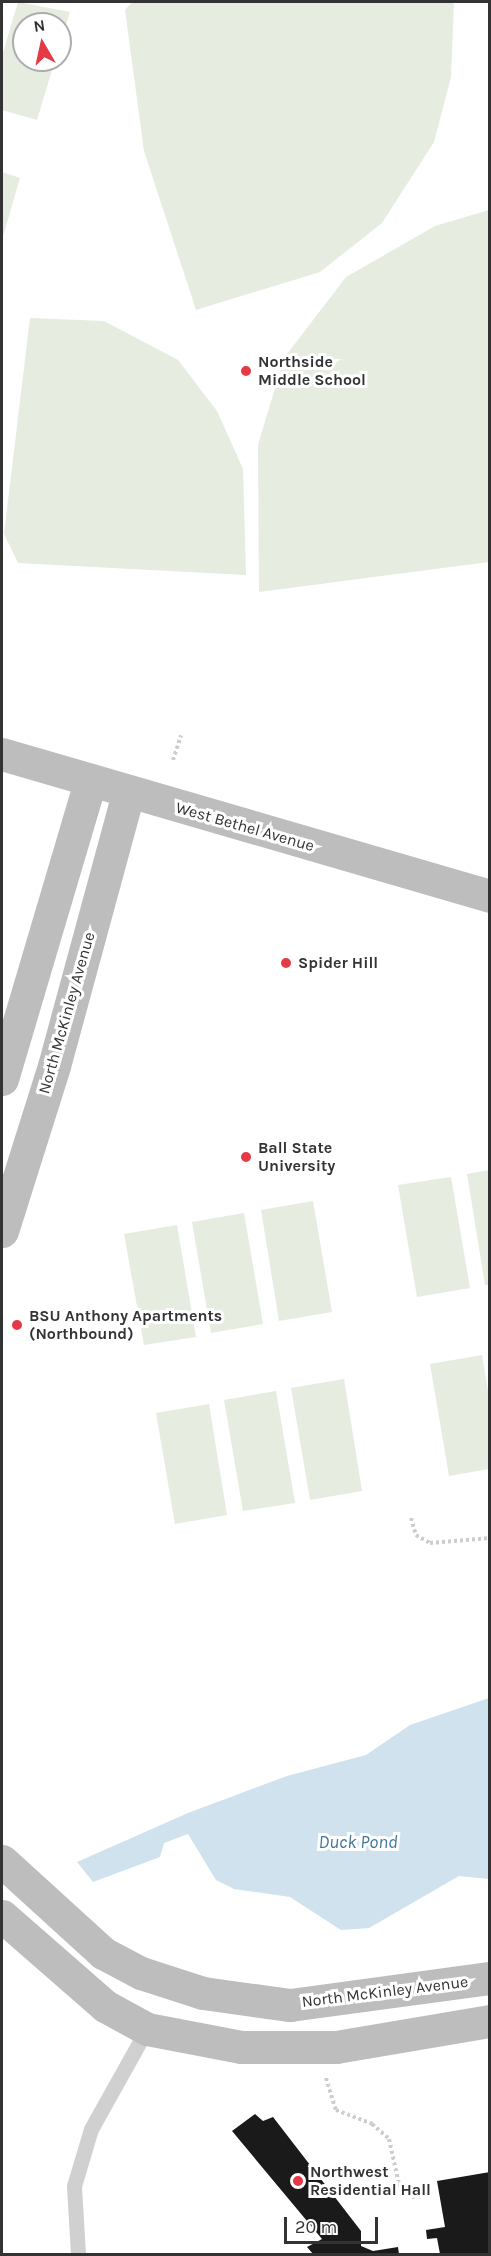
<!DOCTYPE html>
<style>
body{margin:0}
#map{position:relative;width:491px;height:2256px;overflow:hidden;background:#fff;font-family:Karla,sans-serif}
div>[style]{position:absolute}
.green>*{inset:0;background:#e6ecdf}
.water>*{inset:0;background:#cfe2ee}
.building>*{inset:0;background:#1a1a1a}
.path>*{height:4px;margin-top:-2px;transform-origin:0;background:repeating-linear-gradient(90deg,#cdcdcd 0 3px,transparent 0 6px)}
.service>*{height:15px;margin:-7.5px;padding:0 7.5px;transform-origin:7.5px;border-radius:7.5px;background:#d0d0d0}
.secondary>*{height:33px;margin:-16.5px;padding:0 16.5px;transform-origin:16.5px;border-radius:16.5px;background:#bdbdbd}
.dots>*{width:16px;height:16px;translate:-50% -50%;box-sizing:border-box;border:3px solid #fff;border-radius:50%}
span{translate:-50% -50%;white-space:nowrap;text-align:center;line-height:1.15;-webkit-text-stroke:6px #fff;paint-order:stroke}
.poi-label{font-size:16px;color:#333;font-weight:700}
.left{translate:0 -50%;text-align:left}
.street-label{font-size:16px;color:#333}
.water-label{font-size:18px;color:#3f7597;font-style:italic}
.frame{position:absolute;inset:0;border:3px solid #333;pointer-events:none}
.north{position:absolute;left:12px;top:12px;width:60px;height:60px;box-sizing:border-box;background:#fff;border:2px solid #adadad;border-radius:50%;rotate:351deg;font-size:16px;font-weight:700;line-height:24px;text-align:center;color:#333}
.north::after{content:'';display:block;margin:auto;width:21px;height:27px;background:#e63946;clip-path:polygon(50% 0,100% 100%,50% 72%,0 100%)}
.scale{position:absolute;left:284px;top:2217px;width:94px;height:27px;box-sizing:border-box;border:3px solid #333;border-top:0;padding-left:8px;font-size:18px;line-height:21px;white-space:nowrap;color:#333;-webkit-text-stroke:4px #fff;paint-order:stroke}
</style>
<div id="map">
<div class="green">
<div style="clip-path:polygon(18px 2px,70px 12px,60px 44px,60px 24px,24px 24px,24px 60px,55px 60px,37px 120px,2px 110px,2px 56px)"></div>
<div style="clip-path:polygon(132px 2px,454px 2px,451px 77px,434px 142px,382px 223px,320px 272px,196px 310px,144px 151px,125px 10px)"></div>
<div style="clip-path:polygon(2px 172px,20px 178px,2px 240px)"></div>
<div style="clip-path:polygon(489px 210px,489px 562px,259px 592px,258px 445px,284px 358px,346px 277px,435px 226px)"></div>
<div style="clip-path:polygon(30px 318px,104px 321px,178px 360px,217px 411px,243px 469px,246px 575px,18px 563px,4px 534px)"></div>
<div style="clip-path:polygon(489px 1170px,490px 1285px,485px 1285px,467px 1174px)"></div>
<div style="clip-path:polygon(451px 1177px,470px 1288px,417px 1297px,398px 1185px)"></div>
<div style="clip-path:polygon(313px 1201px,332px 1312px,279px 1321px,261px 1210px)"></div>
<div style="clip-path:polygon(244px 1213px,263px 1324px,211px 1333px,192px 1222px)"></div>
<div style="clip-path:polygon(177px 1225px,196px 1337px,144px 1345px,124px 1234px)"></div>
<div style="clip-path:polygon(482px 1355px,489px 1397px,489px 1469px,449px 1476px,430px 1364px)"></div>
<div style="clip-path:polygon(344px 1379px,362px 1491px,310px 1500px,291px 1388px)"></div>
<div style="clip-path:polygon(276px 1391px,295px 1503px,243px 1511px,224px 1400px)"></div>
<div style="clip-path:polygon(209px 1404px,227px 1515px,175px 1524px,156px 1413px)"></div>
</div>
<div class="water">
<div style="clip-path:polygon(489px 1698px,489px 1879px,459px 1876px,369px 1928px,341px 1930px,290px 1897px,234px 1889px,216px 1880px,188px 1834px,164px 1843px,160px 1857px,93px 1882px,77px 1862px,188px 1813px,287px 1776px,366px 1755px,410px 1725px)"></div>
</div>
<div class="building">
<div style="clip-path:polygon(255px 2114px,263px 2121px,273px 2117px,361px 2231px,361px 2246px,373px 2251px,398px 2247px,399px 2254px,313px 2254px,307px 2247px,322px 2239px,232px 2131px)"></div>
<div style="clip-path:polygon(490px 2172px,490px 2254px,440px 2254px,437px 2238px,427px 2239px,426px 2230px,445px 2227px,437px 2181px)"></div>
</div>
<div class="path">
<div style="left:173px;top:760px;width:26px;rotate:-72deg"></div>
<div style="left:411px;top:1518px;width:18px;rotate:74deg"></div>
<div style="left:416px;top:1535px;width:16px;rotate:30deg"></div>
<div style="left:430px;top:1543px;width:60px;rotate:-4.8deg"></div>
<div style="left:326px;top:2078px;width:34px;rotate:73deg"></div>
<div style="left:336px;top:2110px;width:39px;rotate:21deg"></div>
<div style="left:372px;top:2124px;width:23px;rotate:41deg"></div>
<div style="left:389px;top:2139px;width:46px;rotate:77.5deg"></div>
<div style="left:399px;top:2184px;width:18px;rotate:45deg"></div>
<div style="left:412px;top:2197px;width:14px;rotate:-4deg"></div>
</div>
<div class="service">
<div style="left:78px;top:2254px;width:68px;rotate:-93.4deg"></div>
<div style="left:74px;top:2186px;width:59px;rotate:-73.4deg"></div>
<div style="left:91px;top:2129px;width:115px;rotate:-60.8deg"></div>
</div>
<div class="secondary">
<div style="left:2px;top:754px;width:508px;rotate:16.22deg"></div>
<div style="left:2px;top:1079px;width:311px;rotate:-73.5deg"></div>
<div style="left:2px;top:1231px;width:173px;rotate:-72.5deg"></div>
<div style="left:54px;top:1066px;width:283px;rotate:-74.8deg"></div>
<div style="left:2px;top:1861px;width:137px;rotate:42.3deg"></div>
<div style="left:103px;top:1953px;width:43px;rotate:27.8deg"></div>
<div style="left:141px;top:1973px;width:65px;rotate:17.9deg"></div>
<div style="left:203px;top:1993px;width:88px;rotate:7.9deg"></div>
<div style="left:290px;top:2005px;width:202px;rotate:-7.7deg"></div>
<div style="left:2px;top:1916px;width:137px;rotate:41.1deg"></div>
<div style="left:105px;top:2006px;width:48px;rotate:28.7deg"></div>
<div style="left:147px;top:2029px;width:96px;rotate:10.8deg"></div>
<div style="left:241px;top:2047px;width:95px"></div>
<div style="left:336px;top:2047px;width:156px;rotate:-9.6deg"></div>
</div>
<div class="dots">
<div style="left:246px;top:371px;background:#e63946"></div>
<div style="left:286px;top:963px;background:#e63946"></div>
<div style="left:246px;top:1157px;background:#e63946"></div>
<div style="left:17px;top:1325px;background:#e63946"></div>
<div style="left:298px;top:2181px;background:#e63946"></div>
</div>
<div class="poi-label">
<span class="left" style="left:258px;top:371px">Northside<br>Middle School</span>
<span class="left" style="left:298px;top:963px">Spider Hill</span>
<span class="left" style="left:258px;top:1157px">Ball State<br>University</span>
<span class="left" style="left:29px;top:1325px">BSU Anthony Apartments<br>(Northbound)</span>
<span class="left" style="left:310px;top:2181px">Northwest<br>Residential Hall</span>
</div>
<div class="street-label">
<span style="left:245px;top:827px;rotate:16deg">West Bethel Avenue</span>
<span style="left:67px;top:1013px;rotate:-74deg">North McKinley Avenue</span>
<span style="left:385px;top:1992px;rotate:-7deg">North McKinley Avenue</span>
</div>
<div class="water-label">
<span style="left:358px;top:1842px">Duck Pond</span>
</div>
<div class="frame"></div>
<div class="north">N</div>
<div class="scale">20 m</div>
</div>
